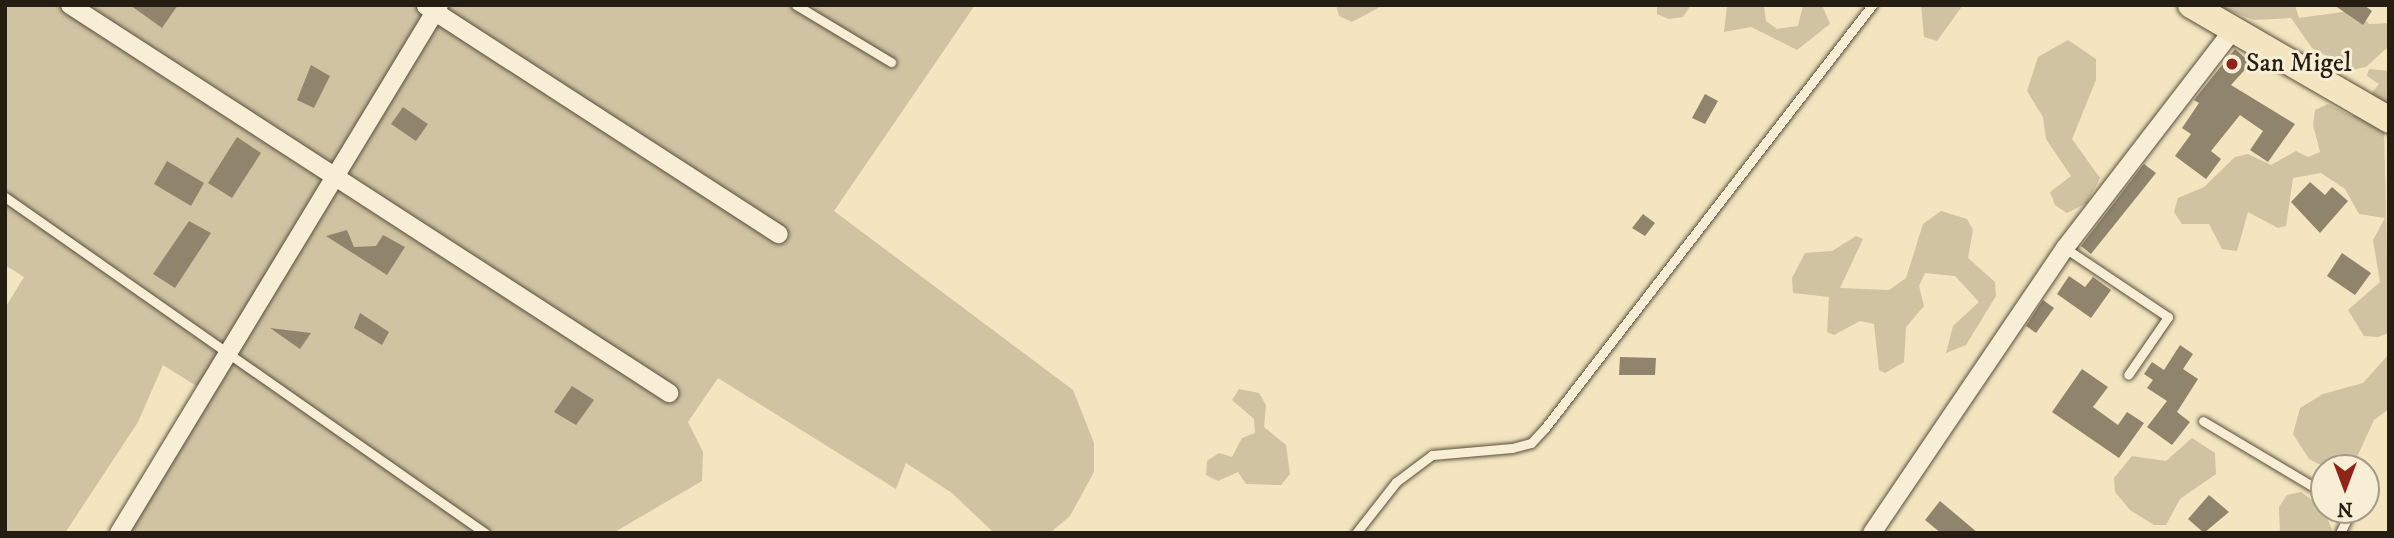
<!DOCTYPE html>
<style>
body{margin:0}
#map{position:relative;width:2394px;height:538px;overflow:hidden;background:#f2e5bf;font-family:"IM FELL DW Pica",serif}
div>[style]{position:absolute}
.green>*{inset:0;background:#cfc3a2}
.building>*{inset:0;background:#90856c}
.roads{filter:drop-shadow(0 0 2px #584e3d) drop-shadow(0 0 2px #584e3d)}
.lane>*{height:9px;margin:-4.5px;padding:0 4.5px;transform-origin:4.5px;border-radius:4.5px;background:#f7eed5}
.street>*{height:18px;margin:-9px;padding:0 9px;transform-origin:9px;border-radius:9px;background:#f7eed5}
.primary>*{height:26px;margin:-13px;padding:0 13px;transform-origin:13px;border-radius:13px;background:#f2e5bf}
.dots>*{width:19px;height:19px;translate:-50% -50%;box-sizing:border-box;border:4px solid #f7eed5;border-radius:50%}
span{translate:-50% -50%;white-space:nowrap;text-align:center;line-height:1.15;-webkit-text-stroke:6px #f7eed5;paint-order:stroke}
.poi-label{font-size:26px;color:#251c12}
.left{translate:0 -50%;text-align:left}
.frame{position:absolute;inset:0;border:7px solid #251c12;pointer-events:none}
.north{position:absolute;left:2310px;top:454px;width:70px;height:70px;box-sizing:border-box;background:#f7eed5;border:2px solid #a39a87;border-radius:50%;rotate:180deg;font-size:19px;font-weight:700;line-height:28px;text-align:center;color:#251c12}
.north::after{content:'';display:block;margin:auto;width:24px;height:32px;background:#8f2418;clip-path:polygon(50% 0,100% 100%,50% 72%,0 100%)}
</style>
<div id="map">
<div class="green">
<div style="clip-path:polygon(5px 5px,975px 5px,834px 211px,1073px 390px,1094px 443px,1094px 472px,1070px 516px,1050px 533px,994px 533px,952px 493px,906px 463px,896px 489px,718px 378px,688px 422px,703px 452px,702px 481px,613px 533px,115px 533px,206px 392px,163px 365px,138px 422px,65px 533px,5px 533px,5px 308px,24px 277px,5px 265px)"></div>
<div style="clip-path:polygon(1336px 5px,1384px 5px,1352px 22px,1339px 16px)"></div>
<div style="clip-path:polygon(1657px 5px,1691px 5px,1683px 17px,1669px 19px,1657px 14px)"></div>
<div style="clip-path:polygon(1727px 5px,1764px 5px,1766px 21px,1777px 29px,1798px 26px,1803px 5px,1822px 5px,1830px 24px,1797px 50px,1751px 27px,1724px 32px)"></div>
<div style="clip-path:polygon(1921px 5px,1963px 5px,1937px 41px,1924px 37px)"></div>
<div style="clip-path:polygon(2214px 5px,2295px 5px,2299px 18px,2357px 10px,2369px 24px,2389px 23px,2389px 46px,2366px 67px,2352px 70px,2312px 48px,2291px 18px,2254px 20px)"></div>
<div style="clip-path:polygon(2068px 40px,2096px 59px,2096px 80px,2072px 139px,2100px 178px,2087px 203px,2067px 213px,2055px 205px,2050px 192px,2071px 176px,2046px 139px,2043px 117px,2027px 91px,2038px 57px)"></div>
<div style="clip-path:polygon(2369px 69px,2389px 71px,2387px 106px,2371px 94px,2379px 84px,2367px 76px)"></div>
<div style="clip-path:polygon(2328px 104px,2352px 116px,2365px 111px,2384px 128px,2389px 333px,2378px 337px,2364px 336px,2348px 310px,2380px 282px,2373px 240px,2385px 218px,2359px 214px,2345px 189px,2321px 173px,2293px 178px,2286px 226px,2278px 228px,2248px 212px,2237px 251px,2222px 249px,2209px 224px,2182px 224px,2174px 212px,2178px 198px,2204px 187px,2235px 157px,2248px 154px,2271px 165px,2296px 151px,2308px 157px,2320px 152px,2313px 125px,2315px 110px)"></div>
<div style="clip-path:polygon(1941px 211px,1967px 219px,1973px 230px,1968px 258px,1995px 282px,1996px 296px,1966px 345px,1946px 353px,1953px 326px,1979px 302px,1955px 276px,1925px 273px,1919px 286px,1924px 306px,1906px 327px,1904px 362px,1885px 373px,1879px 370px,1874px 324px,1860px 321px,1834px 335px,1827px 332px,1829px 297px,1793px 293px,1792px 278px,1805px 253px,1832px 251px,1856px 236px,1863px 239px,1840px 288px,1889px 290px,1906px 278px,1923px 224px)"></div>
<div style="clip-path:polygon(2389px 354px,2389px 409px,2374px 420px,2356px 459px,2323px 466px,2309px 459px,2293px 434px,2300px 408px,2323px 394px,2363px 383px)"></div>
<div style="clip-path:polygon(1239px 389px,1259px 393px,1266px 405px,1264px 427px,1286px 445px,1290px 474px,1281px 485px,1246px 484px,1238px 472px,1218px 481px,1206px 475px,1207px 461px,1219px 453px,1232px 457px,1242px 438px,1255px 433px,1254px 419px,1232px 400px)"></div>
<div style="clip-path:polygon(2192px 438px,2215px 453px,2216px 474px,2180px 499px,2166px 525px,2154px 525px,2130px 510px,2115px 492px,2114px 478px,2132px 456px,2166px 461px)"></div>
<div style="clip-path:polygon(2301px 492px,2324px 509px,2333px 533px,2280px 533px,2279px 507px,2287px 495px)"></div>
</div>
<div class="building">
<div style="clip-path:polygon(130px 5px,178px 5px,162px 28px)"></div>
<div style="clip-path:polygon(2334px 5px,2364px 5px,2372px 11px,2363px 25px)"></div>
<div style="clip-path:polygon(2235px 49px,2251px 63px,2231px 85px,2295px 124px,2268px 162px,2250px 150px,2263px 131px,2240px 115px,2211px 151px,2221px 159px,2206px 179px,2175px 156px,2191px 134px,2182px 128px,2199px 103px,2194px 100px)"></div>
<div style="clip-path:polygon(311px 65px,330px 76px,314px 108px,297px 100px)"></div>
<div style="clip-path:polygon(1705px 94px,1718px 101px,1705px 124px,1692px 118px)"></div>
<div style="clip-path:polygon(403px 107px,428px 124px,416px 141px,391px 124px)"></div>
<div style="clip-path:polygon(237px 137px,261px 153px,232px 198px,208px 183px)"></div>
<div style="clip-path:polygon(167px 161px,204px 183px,191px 206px,154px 184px)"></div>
<div style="clip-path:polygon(2144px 164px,2156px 173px,2091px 254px,2081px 246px)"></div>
<div style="clip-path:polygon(2310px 182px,2325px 195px,2332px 187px,2348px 201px,2320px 233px,2291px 202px)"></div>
<div style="clip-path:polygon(1643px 214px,1655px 223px,1645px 236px,1632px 228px)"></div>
<div style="clip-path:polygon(189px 221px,211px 233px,175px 288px,153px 274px)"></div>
<div style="clip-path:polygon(347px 230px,354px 247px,376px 246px,383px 235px,405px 247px,387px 275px,326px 236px)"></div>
<div style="clip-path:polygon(2342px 253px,2371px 273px,2355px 295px,2327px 276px)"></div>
<div style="clip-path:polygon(2069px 276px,2085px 287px,2093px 277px,2111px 290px,2091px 318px,2057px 294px)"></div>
<div style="clip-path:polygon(2043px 300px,2054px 308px,2036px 333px,2026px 326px)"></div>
<div style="clip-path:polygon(360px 313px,389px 332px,382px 345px,354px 328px)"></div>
<div style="clip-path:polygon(270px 328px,311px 333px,300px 349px)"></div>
<div style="clip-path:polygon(2180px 345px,2193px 354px,2183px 369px,2198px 379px,2177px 412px,2190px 422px,2172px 445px,2147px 427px,2167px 401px,2147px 388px,2153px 380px,2144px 374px,2152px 362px,2164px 370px)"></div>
<div style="clip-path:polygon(1620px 357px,1656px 358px,1655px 375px,1619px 375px)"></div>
<div style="clip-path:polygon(2082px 369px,2108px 387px,2093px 407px,2118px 425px,2127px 412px,2144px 423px,2119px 458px,2052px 412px)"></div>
<div style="clip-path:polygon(572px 386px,594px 400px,576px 425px,554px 412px)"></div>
<div style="clip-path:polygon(2209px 495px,2229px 512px,2204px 533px,2188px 519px)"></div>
<div style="clip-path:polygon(1940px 501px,1978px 533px,1941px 533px,1925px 520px)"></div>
</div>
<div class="roads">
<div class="lane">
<div style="left:796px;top:5px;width:111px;rotate:31deg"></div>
<div style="left:5px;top:197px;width:586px;rotate:34.99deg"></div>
<div style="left:2065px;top:248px;width:124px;rotate:33.8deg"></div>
<div style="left:2168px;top:317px;width:70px;rotate:124.6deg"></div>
<div style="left:2203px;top:421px;width:141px;rotate:30.8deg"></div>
<div style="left:1356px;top:533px;width:65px;rotate:-51.9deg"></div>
<div style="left:1396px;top:482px;width:45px;rotate:-36.9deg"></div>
<div style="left:1432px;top:455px;width:80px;rotate:-5deg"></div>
<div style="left:1512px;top:448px;width:20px;rotate:-15deg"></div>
<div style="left:1531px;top:443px;width:21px;rotate:-47deg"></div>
<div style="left:1545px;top:428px;width:535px;rotate:-52.29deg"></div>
<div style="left:2340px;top:533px;width:25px;rotate:-64deg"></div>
</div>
<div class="street">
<div style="left:70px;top:5px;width:714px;rotate:32.93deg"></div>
<div style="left:426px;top:6px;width:420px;rotate:32.9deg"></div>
<div style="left:119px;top:533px;width:617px;rotate:-58.78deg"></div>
<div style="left:1872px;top:533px;width:344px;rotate:-55.9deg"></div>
<div style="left:2065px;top:248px;width:275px;rotate:-52.4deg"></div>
</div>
<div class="primary">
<div style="left:2191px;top:5px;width:229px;rotate:30.1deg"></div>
</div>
</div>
<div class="dots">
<div style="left:2232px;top:64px;background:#8f2418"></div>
</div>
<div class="poi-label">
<span class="left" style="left:2246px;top:64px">San Migel</span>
</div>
<div class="frame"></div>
<div class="north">N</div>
</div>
